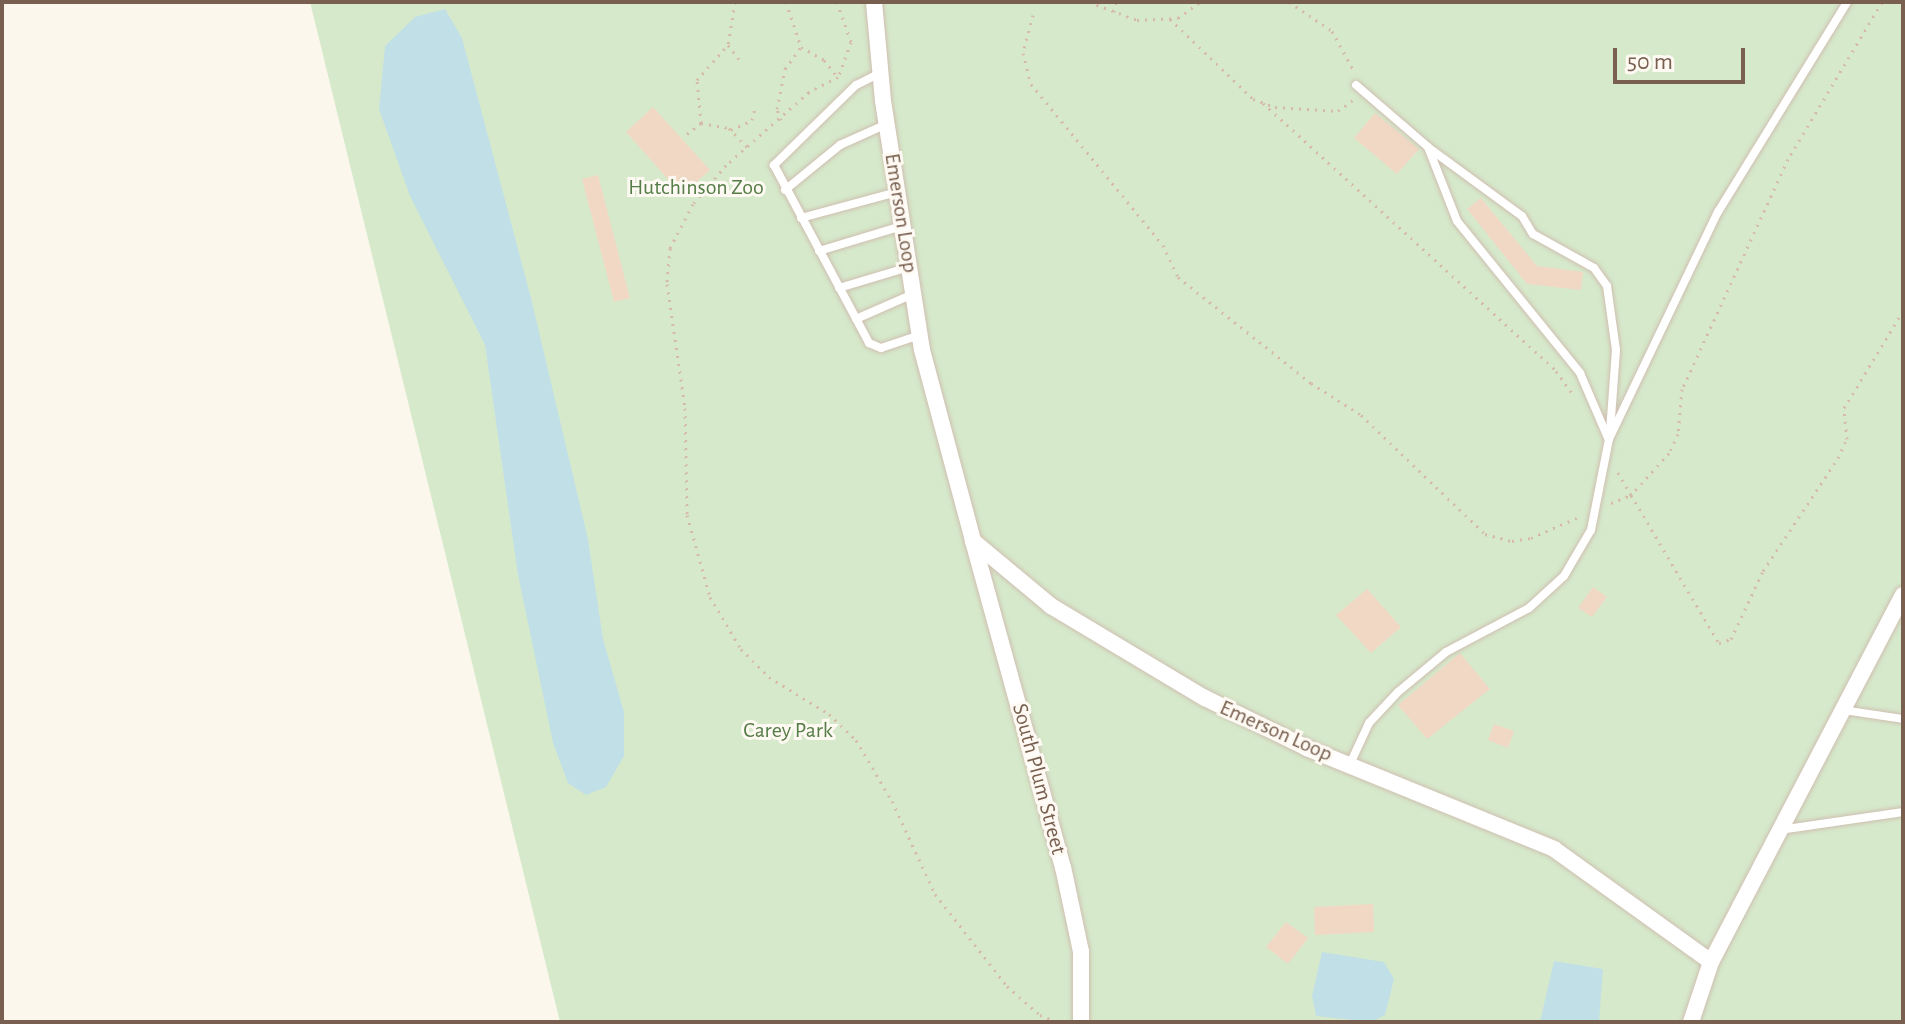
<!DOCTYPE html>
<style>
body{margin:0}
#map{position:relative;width:1905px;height:1024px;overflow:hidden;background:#fcf7ed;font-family:"Alegreya Sans",sans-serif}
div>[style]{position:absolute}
.green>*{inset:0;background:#d6eacb}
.water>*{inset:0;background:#c1dfe6}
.building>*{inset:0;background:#f1d8c5}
.path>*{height:3px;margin-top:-1.5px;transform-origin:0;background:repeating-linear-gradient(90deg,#d6bba7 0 2px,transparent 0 8px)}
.roads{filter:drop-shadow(0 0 2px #cfbfb1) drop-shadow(0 0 2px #cfbfb1)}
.lane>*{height:8px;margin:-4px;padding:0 4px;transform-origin:4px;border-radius:4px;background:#fff}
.street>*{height:16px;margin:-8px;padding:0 8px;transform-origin:8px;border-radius:8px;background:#fff}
span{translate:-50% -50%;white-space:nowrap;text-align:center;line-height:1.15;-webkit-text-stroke:6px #fefaf3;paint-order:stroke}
.park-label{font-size:22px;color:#557d47}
.street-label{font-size:22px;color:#785f4f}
.frame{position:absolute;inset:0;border:4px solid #785f4f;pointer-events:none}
.scale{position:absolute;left:1613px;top:48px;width:132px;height:36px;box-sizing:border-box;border:4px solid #785f4f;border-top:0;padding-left:10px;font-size:24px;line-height:28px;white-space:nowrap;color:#785f4f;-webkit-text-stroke:6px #fefaf3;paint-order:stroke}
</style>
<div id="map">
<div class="green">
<div style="clip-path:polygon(310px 2px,1903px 2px,1903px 1022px,560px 1022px)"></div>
</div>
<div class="water">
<div style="clip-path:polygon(445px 9px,462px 38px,531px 298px,588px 539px,603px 639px,624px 712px,624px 756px,606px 787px,586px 795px,568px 783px,553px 743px,518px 575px,485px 345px,410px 196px,379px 109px,385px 46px,415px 17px)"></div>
<div style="clip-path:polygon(1322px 952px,1384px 962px,1394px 979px,1385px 1015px,1372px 1022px,1316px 1016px,1312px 996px)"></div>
<div style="clip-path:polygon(1554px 961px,1603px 969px,1599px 1022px,1540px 1022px)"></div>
</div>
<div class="building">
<div style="clip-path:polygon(653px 107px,710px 170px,682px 195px,626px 132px)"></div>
<div style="clip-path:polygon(1375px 113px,1419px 149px,1397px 174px,1354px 138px)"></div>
<div style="clip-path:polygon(598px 175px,630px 298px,614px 302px,582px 179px)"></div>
<div style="clip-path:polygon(1481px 198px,1537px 266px,1583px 272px,1581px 290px,1527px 284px,1467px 209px)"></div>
<div style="clip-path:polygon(1593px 587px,1607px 597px,1592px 617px,1578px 608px)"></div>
<div style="clip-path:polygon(1367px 589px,1401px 627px,1371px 653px,1336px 615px)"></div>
<div style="clip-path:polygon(1460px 653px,1490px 689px,1427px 739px,1398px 705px)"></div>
<div style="clip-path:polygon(1494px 724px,1514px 731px,1508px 748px,1488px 740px)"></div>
<div style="clip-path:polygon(1373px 904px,1374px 932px,1315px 935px,1314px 907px)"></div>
<div style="clip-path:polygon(1286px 922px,1308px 938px,1288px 964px,1266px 947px)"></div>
</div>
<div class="path">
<div style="left:735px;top:2px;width:44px;rotate:99.2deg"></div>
<div style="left:728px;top:45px;width:23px;rotate:52deg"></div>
<div style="left:786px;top:2px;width:47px;rotate:71.6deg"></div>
<div style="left:801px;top:47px;width:26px;rotate:29deg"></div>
<div style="left:824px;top:60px;width:22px;rotate:51deg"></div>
<div style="left:837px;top:2px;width:42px;rotate:70.7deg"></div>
<div style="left:851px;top:42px;width:37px;rotate:110deg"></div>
<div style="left:838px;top:77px;width:33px;rotate:153deg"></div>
<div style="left:809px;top:92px;width:111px;rotate:138.7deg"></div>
<div style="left:726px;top:165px;width:51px;rotate:130.2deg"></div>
<div style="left:693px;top:204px;width:50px;rotate:117.6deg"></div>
<div style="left:670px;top:248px;width:36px;rotate:95deg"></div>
<div style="left:667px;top:284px;width:125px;rotate:81.7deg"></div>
<div style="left:685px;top:408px;width:107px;rotate:88.9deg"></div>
<div style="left:687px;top:515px;width:85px;rotate:74.3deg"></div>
<div style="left:710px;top:597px;width:61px;rotate:59.2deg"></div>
<div style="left:741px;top:649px;width:40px;rotate:45deg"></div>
<div style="left:769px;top:677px;width:70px;rotate:31.7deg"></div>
<div style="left:829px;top:714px;width:37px;rotate:44deg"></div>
<div style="left:856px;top:740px;width:71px;rotate:59.5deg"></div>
<div style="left:892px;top:801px;width:102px;rotate:65.2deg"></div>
<div style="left:935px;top:894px;width:117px;rotate:52deg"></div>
<div style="left:1007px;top:986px;width:44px;rotate:41.3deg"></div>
<div style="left:1040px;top:1015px;width:18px;rotate:22deg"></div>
<div style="left:1089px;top:2px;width:51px;rotate:20.6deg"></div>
<div style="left:1137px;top:20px;width:41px;rotate:-2.8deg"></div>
<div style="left:1178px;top:18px;width:27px;rotate:-36deg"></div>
<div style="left:1289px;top:2px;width:52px;rotate:34deg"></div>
<div style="left:1332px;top:31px;width:48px;rotate:61.3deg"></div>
<div style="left:1882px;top:2px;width:183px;rotate:120.9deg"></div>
<div style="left:1788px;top:159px;width:253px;rotate:114.7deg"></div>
<div style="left:1682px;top:389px;width:45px;rotate:95.1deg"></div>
<div style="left:1678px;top:434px;width:21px;rotate:115deg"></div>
<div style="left:1669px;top:453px;width:57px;rotate:132.1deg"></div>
<div style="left:1631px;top:495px;width:172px;rotate:59.3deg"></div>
<div style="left:1719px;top:643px;width:13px;rotate:-18deg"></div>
<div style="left:1731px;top:639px;width:75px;rotate:-64.8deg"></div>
<div style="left:1763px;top:571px;width:136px;rotate:-56.4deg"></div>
<div style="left:1838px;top:458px;width:21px;rotate:-65deg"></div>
<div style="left:1847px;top:439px;width:31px;rotate:-96deg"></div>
<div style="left:1844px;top:408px;width:114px;rotate:-58.7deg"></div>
<div style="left:1114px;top:12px;width:10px;rotate:-79deg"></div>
<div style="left:1033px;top:15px;width:39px;rotate:105deg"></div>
<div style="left:1023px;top:53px;width:32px;rotate:76deg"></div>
<div style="left:1031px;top:84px;width:208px;rotate:50.7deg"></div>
<div style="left:1163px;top:245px;width:35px;rotate:65deg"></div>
<div style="left:1178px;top:277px;width:170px;rotate:38.6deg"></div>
<div style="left:1311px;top:383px;width:59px;rotate:32.6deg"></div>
<div style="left:1361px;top:415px;width:172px;rotate:43.8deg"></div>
<div style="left:1485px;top:534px;width:28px;rotate:15deg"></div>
<div style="left:1512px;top:541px;width:19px;rotate:-9deg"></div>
<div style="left:1531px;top:538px;width:55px;rotate:-23.7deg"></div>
<div style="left:1170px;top:19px;width:115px;rotate:43.9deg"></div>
<div style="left:1253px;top:99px;width:23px;rotate:20deg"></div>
<div style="left:1275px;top:107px;width:63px;rotate:3.6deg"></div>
<div style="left:1338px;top:111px;width:19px;rotate:-36deg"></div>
<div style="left:1263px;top:103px;width:397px;rotate:42.4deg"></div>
<div style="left:1556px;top:371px;width:31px;rotate:54deg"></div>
<div style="left:781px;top:120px;width:12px;rotate:-110deg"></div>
<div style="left:777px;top:109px;width:41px;rotate:-78.7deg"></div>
<div style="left:785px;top:69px;width:26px;rotate:-54deg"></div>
<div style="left:701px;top:123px;width:28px;rotate:10deg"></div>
<div style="left:729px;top:128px;width:26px;rotate:47deg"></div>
<div style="left:731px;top:130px;width:23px;rotate:-25deg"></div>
<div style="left:752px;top:120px;width:12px;rotate:-76deg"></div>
<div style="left:687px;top:134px;width:18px;rotate:-38deg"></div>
<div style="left:701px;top:123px;width:43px;rotate:-95.3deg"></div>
<div style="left:697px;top:80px;width:47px;rotate:-48.5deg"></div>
<div style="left:1611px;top:503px;width:22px;rotate:-22deg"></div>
<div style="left:1631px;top:495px;width:30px;rotate:-120deg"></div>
</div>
<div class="roads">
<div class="lane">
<div style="left:880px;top:73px;width:27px;rotate:153deg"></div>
<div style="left:856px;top:85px;width:115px;rotate:135.7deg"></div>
<div style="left:774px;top:165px;width:202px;rotate:61.9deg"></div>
<div style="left:869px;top:343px;width:13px;rotate:23deg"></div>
<div style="left:881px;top:348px;width:41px;rotate:-18.4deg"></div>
<div style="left:1356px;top:85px;width:95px;rotate:40.7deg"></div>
<div style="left:1428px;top:147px;width:79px;rotate:68.6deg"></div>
<div style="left:1457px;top:221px;width:196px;rotate:51deg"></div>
<div style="left:1580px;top:373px;width:71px;rotate:66.7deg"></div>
<div style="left:1429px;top:148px;width:115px;rotate:36.2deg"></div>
<div style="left:1522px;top:216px;width:21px;rotate:59deg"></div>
<div style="left:1533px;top:234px;width:70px;rotate:29.1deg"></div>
<div style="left:1594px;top:268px;width:22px;rotate:54deg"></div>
<div style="left:1607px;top:286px;width:65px;rotate:82deg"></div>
<div style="left:1616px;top:350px;width:81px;rotate:94.2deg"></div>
<div style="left:785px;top:190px;width:71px;rotate:-39.3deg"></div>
<div style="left:840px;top:145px;width:51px;rotate:-24.1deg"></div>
<div style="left:801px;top:218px;width:99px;rotate:-15.2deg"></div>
<div style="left:819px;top:251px;width:87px;rotate:-16.8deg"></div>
<div style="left:839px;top:288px;width:73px;rotate:-16.7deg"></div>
<div style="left:856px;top:319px;width:62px;rotate:-23.7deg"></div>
<div style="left:1843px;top:710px;width:61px;rotate:8.5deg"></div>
<div style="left:1350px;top:764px;width:45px;rotate:-65.1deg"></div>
<div style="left:1369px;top:723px;width:42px;rotate:-46.9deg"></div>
<div style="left:1398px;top:692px;width:62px;rotate:-39.8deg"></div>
<div style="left:1446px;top:652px;width:94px;rotate:-27.9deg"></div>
<div style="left:1529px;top:608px;width:47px;rotate:-42.4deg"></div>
<div style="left:1564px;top:576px;width:53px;rotate:-59.6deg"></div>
<div style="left:1591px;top:530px;width:93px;rotate:-78.8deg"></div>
<div style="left:1609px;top:439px;width:252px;rotate:-64.4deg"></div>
<div style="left:1718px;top:212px;width:246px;rotate:-58.4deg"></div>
<div style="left:1780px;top:830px;width:124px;rotate:-8.3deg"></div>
</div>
<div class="street">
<div style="left:874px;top:2px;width:99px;rotate:84.8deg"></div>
<div style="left:883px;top:101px;width:252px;rotate:81.1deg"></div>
<div style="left:922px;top:350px;width:198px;rotate:75deg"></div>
<div style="left:973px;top:541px;width:102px;rotate:39.8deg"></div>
<div style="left:1051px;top:606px;width:179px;rotate:30.9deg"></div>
<div style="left:1205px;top:698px;width:114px;rotate:26.1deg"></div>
<div style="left:1307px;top:748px;width:267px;rotate:22.2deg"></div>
<div style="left:1554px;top:849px;width:193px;rotate:35.7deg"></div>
<div style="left:973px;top:541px;width:338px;rotate:74.6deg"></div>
<div style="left:1063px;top:867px;width:87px;rotate:78deg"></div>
<div style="left:1081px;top:952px;width:70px;rotate:90deg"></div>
<div style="left:1691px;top:1022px;width:63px;rotate:-71.6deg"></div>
<div style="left:1711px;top:962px;width:414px;rotate:-62.4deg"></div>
</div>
</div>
<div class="park-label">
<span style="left:696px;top:188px">Hutchinson Zoo</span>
<span style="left:788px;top:731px">Carey Park</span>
</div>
<div class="street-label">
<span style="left:901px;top:213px;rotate:81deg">Emerson Loop</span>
<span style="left:1276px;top:731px;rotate:24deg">Emerson Loop</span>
<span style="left:1039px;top:779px;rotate:75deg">South Plum Street</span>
</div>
<div class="frame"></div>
<div class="scale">50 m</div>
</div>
